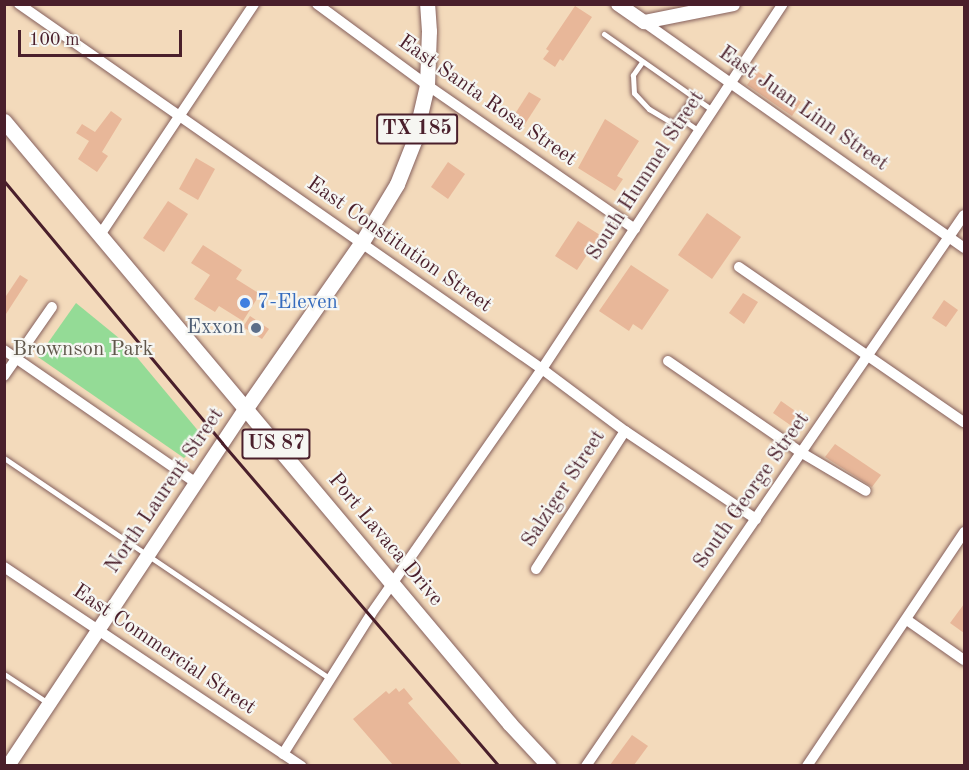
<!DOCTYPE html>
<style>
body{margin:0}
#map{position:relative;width:969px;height:770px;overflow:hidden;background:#f3dabb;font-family:"Old Standard TT",serif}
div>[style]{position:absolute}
.green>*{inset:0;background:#94db96}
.building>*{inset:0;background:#e8b799}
.roads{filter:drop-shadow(0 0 2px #85605d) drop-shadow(0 0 2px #85605d)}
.lane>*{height:5px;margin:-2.5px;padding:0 2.5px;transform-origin:2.5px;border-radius:2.5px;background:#fff}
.street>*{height:10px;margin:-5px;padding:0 5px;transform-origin:5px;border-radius:5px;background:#fff}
.secondary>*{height:14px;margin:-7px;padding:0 7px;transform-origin:7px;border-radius:7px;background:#fff}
.primary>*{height:15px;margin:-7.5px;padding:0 7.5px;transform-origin:7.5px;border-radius:7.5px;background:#fff}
.rail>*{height:3px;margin:-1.5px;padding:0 1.5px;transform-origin:1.5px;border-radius:1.5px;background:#4a1f2b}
.dots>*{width:16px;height:16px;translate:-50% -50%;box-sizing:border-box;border:3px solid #f6f6f2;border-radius:50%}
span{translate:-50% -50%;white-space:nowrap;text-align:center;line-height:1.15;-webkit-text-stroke:4.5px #f6f6f2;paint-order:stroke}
.shield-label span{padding:2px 4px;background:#f6f6f2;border:2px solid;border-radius:4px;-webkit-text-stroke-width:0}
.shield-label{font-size:20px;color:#4a1f2b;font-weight:700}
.street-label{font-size:21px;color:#4a1f2b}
.shop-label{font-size:21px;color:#366cbe}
.left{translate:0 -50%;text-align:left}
.service-label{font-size:21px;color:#4e5e75}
.right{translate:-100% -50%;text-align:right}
.park-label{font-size:21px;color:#60574b}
.frame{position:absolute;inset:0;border:6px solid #4a1f2b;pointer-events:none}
.scale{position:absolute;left:18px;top:30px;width:164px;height:27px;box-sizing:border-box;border:3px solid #4a1f2b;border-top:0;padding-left:8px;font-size:18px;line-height:21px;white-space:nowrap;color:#4a1f2b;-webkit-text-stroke:4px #f6f6f2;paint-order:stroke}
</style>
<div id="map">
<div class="green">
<div style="clip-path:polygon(76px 303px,125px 343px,205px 439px,184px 458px,38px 357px)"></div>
</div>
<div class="building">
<div style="clip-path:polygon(575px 6px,592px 17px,563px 61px,560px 59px,555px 67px,543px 59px,549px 51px,546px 49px)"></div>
<div style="clip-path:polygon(757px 71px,801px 102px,792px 116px,747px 85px)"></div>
<div style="clip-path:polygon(529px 92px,541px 99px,525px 124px,513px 117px)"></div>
<div style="clip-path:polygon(111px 111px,122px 119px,102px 152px,108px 156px,97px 172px,78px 159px,89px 141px,76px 133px,82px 124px,95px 132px)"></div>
<div style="clip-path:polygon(605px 119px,639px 141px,617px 176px,623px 179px,615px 191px,578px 168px)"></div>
<div style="clip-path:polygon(196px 158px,215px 169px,198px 200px,179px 189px)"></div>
<div style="clip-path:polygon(448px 162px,465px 174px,448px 199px,431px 187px)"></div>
<div style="clip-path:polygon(168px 201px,188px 214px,164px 252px,143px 238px)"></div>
<div style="clip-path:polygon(707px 213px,741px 237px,712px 279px,678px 255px)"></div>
<div style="clip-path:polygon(578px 221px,600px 235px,577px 270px,555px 256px)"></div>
<div style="clip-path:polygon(203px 245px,242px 270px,236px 279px,260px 294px,243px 321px,219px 306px,215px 312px,194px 299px,210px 275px,191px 263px)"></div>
<div style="clip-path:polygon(631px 265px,669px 290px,642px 330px,633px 324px,629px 331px,599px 311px)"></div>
<div style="clip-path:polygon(20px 275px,28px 280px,4px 317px,4px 299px)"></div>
<div style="clip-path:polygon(743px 293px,758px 302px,744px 324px,729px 313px)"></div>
<div style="clip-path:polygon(944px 300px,958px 310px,946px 327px,932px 318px)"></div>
<div style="clip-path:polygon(250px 316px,269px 329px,262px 339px,243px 327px)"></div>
<div style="clip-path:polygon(781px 401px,801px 415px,793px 427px,773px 413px)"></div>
<div style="clip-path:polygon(835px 444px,881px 475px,872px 487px,825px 457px)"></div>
<div style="clip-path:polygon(964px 604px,964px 633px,950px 623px)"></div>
<div style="clip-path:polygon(396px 688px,399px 692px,404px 688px,413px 699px,408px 703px,462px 765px,393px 765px,353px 719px,386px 691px,389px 694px)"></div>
<div style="clip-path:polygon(632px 735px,648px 746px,634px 765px,610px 765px)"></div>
</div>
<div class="roads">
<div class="lane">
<div style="left:604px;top:34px;width:132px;rotate:35.1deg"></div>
<div style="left:642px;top:62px;width:16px;rotate:125deg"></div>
<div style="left:633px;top:75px;width:18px;rotate:87deg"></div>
<div style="left:634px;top:93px;width:22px;rotate:47deg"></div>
<div style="left:649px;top:109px;width:29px;rotate:31deg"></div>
<div style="left:674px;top:124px;width:33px;rotate:-55deg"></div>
<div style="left:679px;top:117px;width:24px;rotate:35deg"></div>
<div style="left:4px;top:458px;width:394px;rotate:34.1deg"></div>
<div style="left:4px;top:674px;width:53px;rotate:33.4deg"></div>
</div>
<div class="street">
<div style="left:19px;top:4px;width:638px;rotate:34.91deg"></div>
<div style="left:542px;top:369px;width:104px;rotate:36.8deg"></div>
<div style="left:625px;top:431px;width:158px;rotate:33.9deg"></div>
<div style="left:317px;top:4px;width:137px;rotate:36.4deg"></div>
<div style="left:427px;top:85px;width:253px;rotate:34.7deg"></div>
<div style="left:644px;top:22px;width:392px;rotate:35.2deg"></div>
<div style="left:100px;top:235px;width:278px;rotate:-56.3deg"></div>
<div style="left:739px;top:267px;width:273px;rotate:34.6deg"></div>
<div style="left:4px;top:350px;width:234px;rotate:34.7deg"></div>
<div style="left:668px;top:361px;width:163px;rotate:34.5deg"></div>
<div style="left:802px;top:453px;width:74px;rotate:30.7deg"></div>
<div style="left:4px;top:376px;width:84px;rotate:-55.2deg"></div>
<div style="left:4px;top:567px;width:358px;rotate:33.8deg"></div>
<div style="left:536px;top:569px;width:164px;rotate:-57.2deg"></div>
<div style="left:907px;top:620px;width:70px;rotate:35.1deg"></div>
<div style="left:283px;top:754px;width:165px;rotate:-57.8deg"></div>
<div style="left:371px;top:614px;width:299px;rotate:-55.1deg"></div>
<div style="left:542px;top:369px;width:437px;rotate:-56.6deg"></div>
<div style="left:586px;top:766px;width:668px;rotate:-55.55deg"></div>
<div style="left:807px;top:766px;width:282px;rotate:-56.1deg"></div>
</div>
<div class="secondary">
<div style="left:618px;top:4px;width:32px;rotate:35deg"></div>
<div style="left:644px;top:22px;width:91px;rotate:-11.4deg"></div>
<div style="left:8px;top:766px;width:430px;rotate:-56.4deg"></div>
</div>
<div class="primary">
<div style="left:4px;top:121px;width:787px;rotate:50deg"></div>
<div style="left:510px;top:724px;width:57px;rotate:47.1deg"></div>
<div style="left:246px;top:408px;width:203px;rotate:-55.1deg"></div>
<div style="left:362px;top:242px;width:68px;rotate:-58.9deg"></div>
<div style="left:397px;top:184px;width:46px;rotate:-68.4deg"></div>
<div style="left:414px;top:141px;width:57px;rotate:-76.9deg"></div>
<div style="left:427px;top:85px;width:54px;rotate:-87.9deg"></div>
<div style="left:429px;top:31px;width:27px;rotate:-94deg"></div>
</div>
</div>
<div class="rail">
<div style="left:4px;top:181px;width:341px;rotate:50.2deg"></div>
<div style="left:222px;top:443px;width:426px;rotate:49.4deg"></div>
</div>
<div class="dots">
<div style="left:245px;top:303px;background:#3f7fe0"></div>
<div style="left:256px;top:328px;background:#5c6f8a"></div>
</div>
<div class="shield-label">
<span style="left:417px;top:129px">TX 185</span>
<span style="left:276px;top:444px">US 87</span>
</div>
<div class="street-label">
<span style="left:487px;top:101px;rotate:35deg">East Santa Rosa Street</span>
<span style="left:803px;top:109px;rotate:35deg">East Juan Linn Street</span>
<span style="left:646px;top:176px;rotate:-57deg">South Hummel Street</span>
<span style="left:399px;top:245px;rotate:35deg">East Constitution Street</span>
<span style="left:564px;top:489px;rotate:-57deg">Salziger Street</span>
<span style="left:165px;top:491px;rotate:-56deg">North Laurent Street</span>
<span style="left:752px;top:491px;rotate:-55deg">South George Street</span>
<span style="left:385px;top:540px;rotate:50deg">Port Lavaca Drive</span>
<span style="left:164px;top:650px;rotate:34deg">East Commercial Street</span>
</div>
<div class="shop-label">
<span class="left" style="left:257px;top:303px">7-Eleven</span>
</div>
<div class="service-label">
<span class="right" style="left:244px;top:328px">Exxon</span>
</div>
<div class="park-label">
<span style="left:83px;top:350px">Brownson Park</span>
</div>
<div class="frame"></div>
<div class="scale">100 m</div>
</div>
